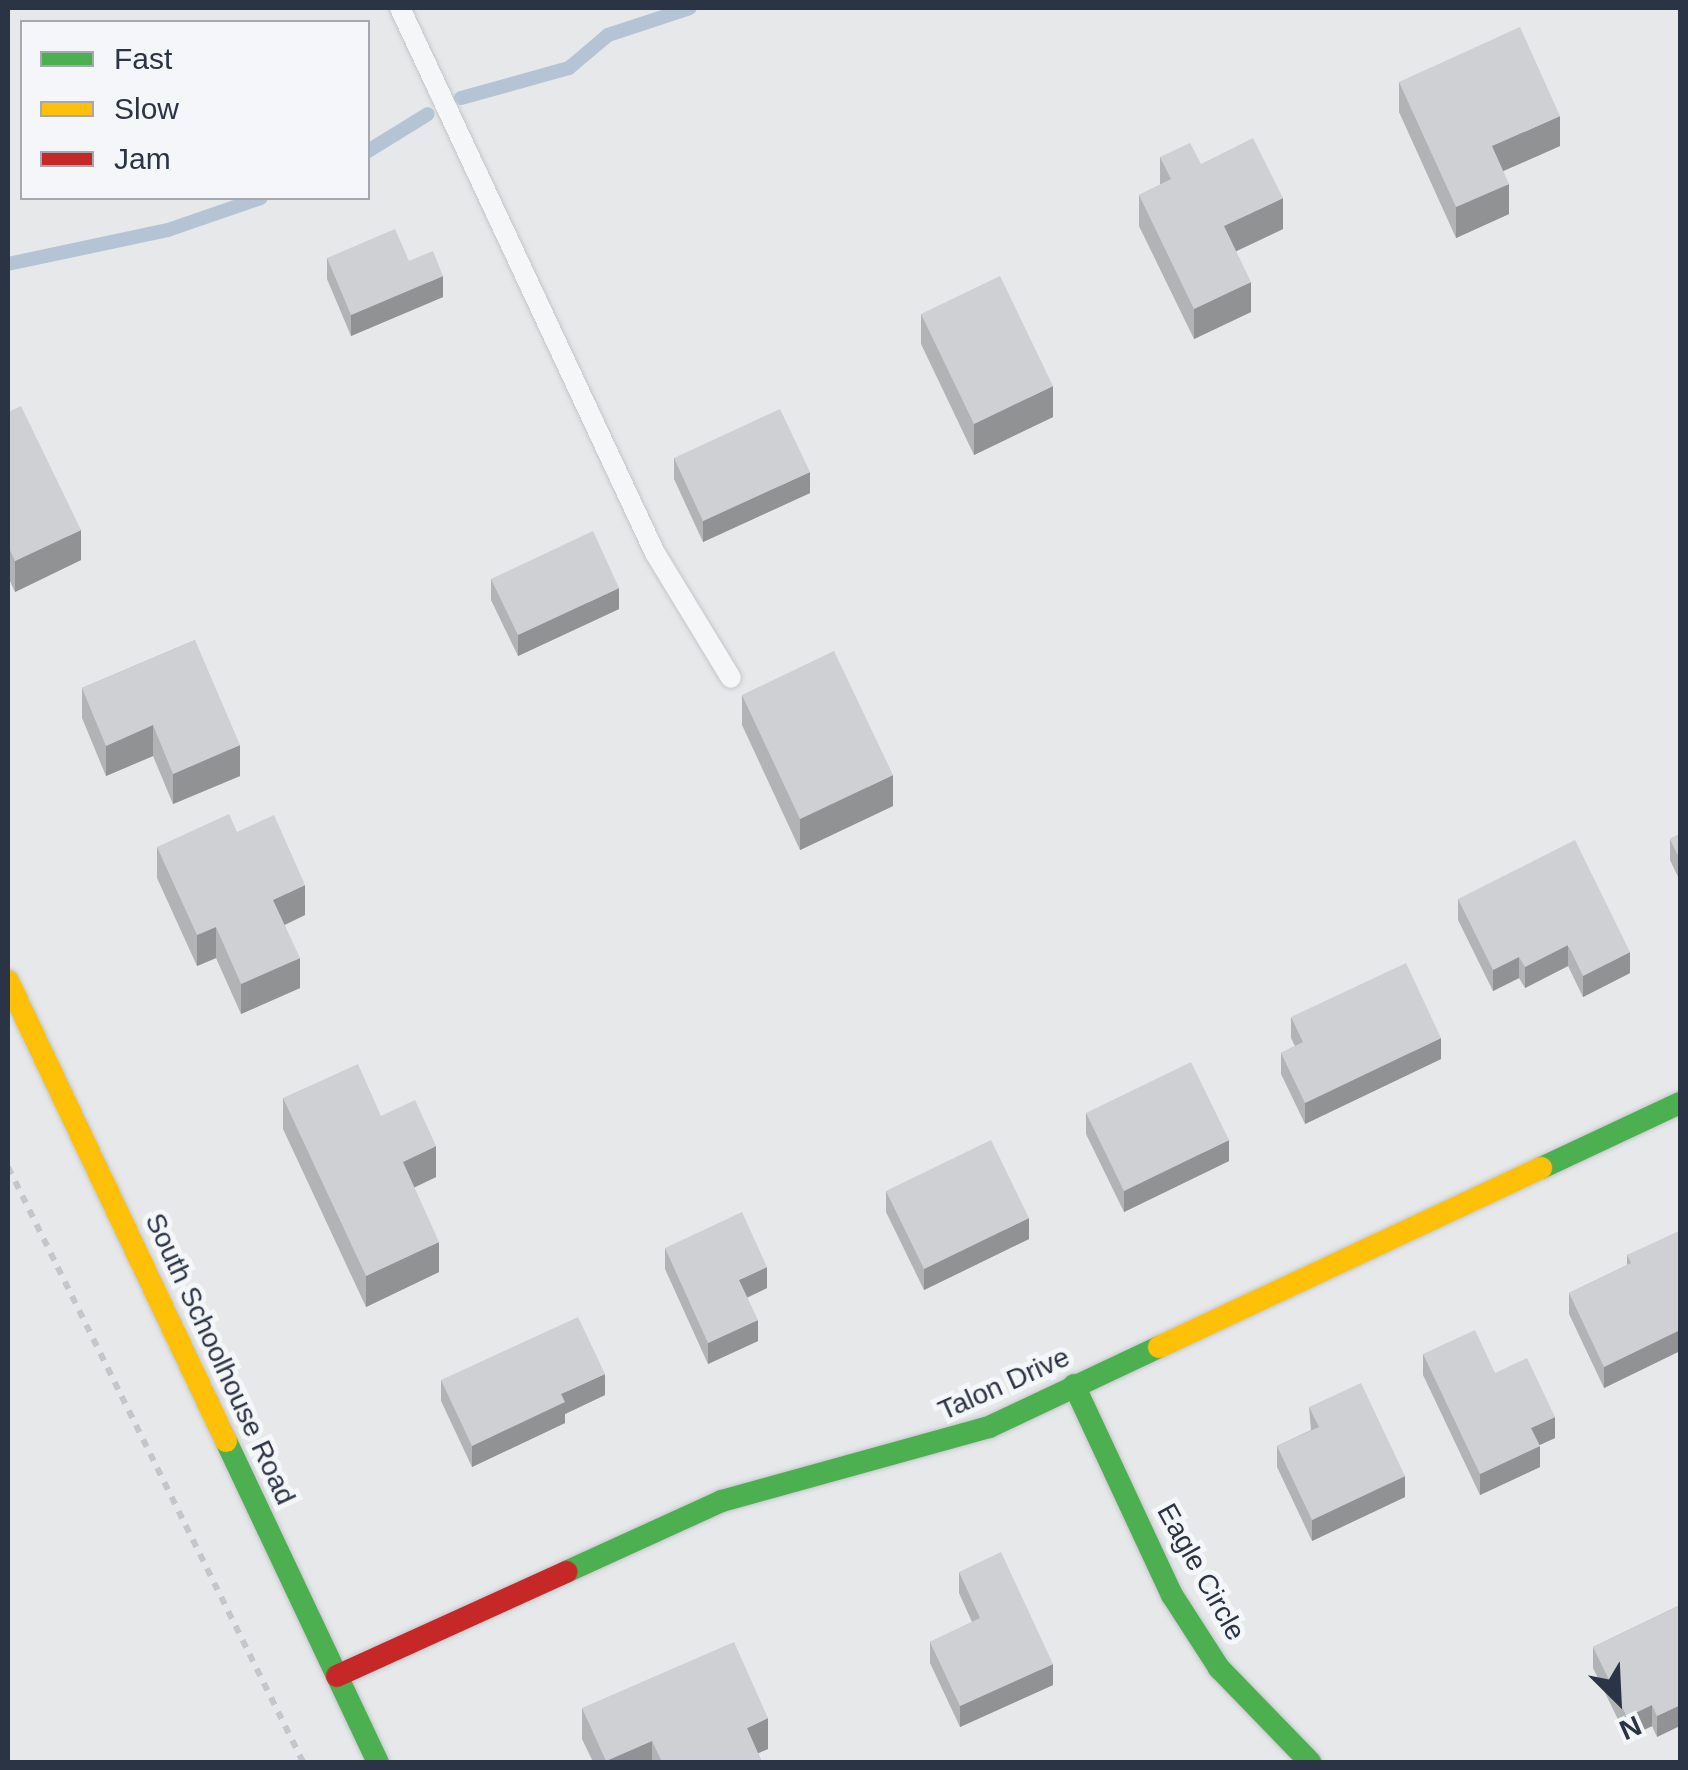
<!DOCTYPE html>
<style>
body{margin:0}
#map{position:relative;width:1688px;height:1770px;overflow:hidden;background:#e6e8ea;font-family:Arial,sans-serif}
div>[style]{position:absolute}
.stream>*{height:14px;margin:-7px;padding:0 7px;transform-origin:7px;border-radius:7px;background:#b4c4d5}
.path>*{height:6px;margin-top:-3px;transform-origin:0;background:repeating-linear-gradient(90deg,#c5c6ca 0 8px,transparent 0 16px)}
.roads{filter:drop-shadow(0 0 2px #c4c6c8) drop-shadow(0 0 2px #c4c6c8)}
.lane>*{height:20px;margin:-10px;padding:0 10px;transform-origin:10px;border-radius:10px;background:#f5f6f7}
.fast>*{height:22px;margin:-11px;padding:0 11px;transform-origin:11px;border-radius:11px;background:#4caf50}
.slow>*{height:22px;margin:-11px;padding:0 11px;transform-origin:11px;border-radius:11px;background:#ffc107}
.jam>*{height:22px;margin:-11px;padding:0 11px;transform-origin:11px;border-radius:11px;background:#c62828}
.wall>*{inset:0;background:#b1b3b5}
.shaded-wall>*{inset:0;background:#909294}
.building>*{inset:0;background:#ced0d3}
span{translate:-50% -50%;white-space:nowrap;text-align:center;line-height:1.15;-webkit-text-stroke:10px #f4f6f9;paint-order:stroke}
.street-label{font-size:28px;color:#2b3445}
.frame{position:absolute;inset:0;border:10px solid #2b3445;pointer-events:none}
.legend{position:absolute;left:20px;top:20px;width:350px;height:180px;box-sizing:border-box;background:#f4f6f9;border:2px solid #a4a8b1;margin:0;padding:12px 18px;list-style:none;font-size:30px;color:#2b3445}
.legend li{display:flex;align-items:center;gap:20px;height:50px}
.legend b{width:50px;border:2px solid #a4a8b1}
.north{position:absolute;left:1568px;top:1650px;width:100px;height:100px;-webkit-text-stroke:8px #f4f6f9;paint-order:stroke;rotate:156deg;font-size:28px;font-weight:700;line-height:40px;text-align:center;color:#2b3445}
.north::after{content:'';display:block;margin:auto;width:35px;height:45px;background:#2b3445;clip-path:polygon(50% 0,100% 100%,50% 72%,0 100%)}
</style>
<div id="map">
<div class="stream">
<div style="left:461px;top:98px;width:112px;rotate:-15.5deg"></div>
<div style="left:569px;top:68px;width:51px;rotate:-40.2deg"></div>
<div style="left:608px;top:35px;width:86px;rotate:-18.2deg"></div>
<div style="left:368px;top:151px;width:70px;rotate:-31.7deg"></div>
<div style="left:8px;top:264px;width:164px;rotate:-12deg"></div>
<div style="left:168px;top:230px;width:98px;rotate:-19deg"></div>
</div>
<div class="path">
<div style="left:8px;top:1167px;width:664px;rotate:63.63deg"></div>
</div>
<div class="roads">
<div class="lane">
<div style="left:400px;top:8px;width:602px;rotate:64.93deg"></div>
<div style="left:655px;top:553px;width:146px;rotate:58.7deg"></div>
</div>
<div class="fast">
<div style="left:1541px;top:1168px;width:153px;rotate:-25.1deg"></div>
<div style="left:1074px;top:1385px;width:232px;rotate:65deg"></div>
<div style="left:1172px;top:1595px;width:87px;rotate:57.2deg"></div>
<div style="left:1219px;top:1668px;width:131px;rotate:45.9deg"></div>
<div style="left:226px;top:1441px;width:355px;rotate:64.7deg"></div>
<div style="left:566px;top:1572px;width:171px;rotate:-24.5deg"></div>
<div style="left:722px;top:1501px;width:277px;rotate:-15.5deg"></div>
<div style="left:989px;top:1427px;width:188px;rotate:-25.2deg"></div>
</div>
<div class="slow">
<div style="left:8px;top:981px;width:509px;rotate:64.64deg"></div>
<div style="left:1159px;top:1347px;width:422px;rotate:-25.1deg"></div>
</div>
<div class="jam">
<div style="left:337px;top:1676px;width:252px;rotate:-24.4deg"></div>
</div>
</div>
<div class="wall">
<div style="clip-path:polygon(1399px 82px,1560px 146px,1503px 171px,1509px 214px,1456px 238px,1399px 112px)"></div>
<div style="clip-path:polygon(1160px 157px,1201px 164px,1283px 229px,1236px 251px,1251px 312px,1194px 339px,1139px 226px,1139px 195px,1160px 185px)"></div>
<div style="clip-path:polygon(327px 258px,409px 261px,443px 297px,351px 336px,327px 279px)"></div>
<div style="clip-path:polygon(921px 314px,1053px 417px,974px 455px,921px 344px)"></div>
<div style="clip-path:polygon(8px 412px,81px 560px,15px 592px,8px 577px)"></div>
<div style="clip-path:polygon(674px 458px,810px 493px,703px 542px,674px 479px)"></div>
<div style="clip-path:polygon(491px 579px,619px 609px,518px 656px,491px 600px)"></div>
<div style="clip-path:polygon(195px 640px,240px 776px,173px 804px,153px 756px,106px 776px,82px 718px,82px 688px)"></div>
<div style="clip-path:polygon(742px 695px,893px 806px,800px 850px,742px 725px)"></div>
<div style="clip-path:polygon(237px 832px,305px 915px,285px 925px,300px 988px,241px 1014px,216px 958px,197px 966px,157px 878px,157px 847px)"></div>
<div style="clip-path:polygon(1680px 834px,1680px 881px,1670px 860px,1670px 839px)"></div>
<div style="clip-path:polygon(1458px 899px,1630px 973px,1583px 997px,1568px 966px,1525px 988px,1519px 978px,1493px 991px,1458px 920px)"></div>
<div style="clip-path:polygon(1291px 1017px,1441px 1059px,1305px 1124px,1281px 1074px,1281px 1053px,1295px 1046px,1291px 1038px)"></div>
<div style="clip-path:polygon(283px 1098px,381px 1116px,436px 1177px,414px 1187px,439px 1272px,366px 1307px,283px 1129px)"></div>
<div style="clip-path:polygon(1086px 1113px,1229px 1161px,1124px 1212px,1086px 1134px)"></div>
<div style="clip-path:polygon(886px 1191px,1029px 1239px,924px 1290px,886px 1212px)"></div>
<div style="clip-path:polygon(1680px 1235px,1680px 1351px,1604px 1388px,1569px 1314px,1569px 1293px,1627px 1265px,1627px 1255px)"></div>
<div style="clip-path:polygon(665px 1248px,767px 1288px,747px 1298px,758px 1341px,708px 1364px,665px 1269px)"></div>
<div style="clip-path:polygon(1423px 1354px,1555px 1438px,1539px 1445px,1540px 1467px,1480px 1495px,1423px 1375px)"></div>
<div style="clip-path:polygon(441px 1380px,605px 1395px,565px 1414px,565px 1423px,472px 1467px,441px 1401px)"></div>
<div style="clip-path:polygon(1309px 1407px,1405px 1497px,1312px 1541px,1277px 1467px,1277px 1446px,1311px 1430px)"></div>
<div style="clip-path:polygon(959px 1572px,1053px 1685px,960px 1727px,930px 1663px,930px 1642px,972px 1622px,959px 1593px)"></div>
<div style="clip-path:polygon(1680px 1605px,1657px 1737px,1652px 1726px,1627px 1738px,1593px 1668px,1593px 1647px)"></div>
<div style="clip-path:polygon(582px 1708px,768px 1749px,758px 1753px,762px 1762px,593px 1762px,582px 1739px)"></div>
</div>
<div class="shaded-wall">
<div style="clip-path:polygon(1560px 116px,1560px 146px,1492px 176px,1492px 146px)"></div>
<div style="clip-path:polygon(1509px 184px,1509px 214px,1456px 238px,1456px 207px)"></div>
<div style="clip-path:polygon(1283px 198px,1283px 229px,1224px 257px,1224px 226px)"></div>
<div style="clip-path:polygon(443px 276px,443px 297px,351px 336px,351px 315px)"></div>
<div style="clip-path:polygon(1251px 282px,1251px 312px,1194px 339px,1194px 309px)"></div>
<div style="clip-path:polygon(1053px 386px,1053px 417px,974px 455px,974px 424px)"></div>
<div style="clip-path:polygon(810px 472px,810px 493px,703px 542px,703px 521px)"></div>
<div style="clip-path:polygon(81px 530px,81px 560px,15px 592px,15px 561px)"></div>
<div style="clip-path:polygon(619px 588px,619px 609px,518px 656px,518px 635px)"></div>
<div style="clip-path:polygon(153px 725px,153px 756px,106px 776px,106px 746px)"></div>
<div style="clip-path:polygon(240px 745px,240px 776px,173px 804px,173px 774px)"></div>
<div style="clip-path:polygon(893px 775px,893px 806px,800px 850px,800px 819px)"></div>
<div style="clip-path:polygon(305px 885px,305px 915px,273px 930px,273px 900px)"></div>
<div style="clip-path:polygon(216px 927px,216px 958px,197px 966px,197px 935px)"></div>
<div style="clip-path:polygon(1568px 945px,1568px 966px,1525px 988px,1525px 967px)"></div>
<div style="clip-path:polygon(1630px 952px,1630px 973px,1583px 997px,1583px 976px)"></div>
<div style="clip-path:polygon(1519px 957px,1519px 978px,1493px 991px,1493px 970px)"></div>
<div style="clip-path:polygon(300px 958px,300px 988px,241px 1014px,241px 984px)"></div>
<div style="clip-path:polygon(1441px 1038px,1441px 1059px,1305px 1124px,1305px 1103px)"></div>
<div style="clip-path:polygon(1229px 1140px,1229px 1161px,1124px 1212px,1124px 1191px)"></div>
<div style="clip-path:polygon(436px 1146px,436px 1177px,403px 1193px,403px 1162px)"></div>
<div style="clip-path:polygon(1029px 1218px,1029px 1239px,924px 1290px,924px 1269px)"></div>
<div style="clip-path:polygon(439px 1242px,439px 1272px,366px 1307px,366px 1276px)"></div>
<div style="clip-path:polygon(767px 1267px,767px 1288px,739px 1301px,739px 1280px)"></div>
<div style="clip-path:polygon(758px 1320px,758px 1341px,708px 1364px,708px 1343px)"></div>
<div style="clip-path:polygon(1680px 1330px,1680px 1351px,1604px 1388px,1604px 1367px)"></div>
<div style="clip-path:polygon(605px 1374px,605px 1395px,565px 1414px,565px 1423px,472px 1467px,472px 1446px,561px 1394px)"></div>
<div style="clip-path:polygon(1555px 1417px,1555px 1438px,1531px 1449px,1531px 1428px)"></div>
<div style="clip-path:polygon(1540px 1446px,1540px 1467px,1480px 1495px,1480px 1474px)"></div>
<div style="clip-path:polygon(1405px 1476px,1405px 1497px,1312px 1541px,1312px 1520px)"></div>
<div style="clip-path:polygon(1053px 1664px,1053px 1685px,960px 1727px,960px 1706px)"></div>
<div style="clip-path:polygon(1652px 1705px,1652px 1726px,1627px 1738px,1627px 1717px)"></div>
<div style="clip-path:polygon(1680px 1705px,1680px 1726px,1657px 1737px,1657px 1716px)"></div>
<div style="clip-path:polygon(768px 1718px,768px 1749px,747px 1758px,747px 1728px)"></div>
<div style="clip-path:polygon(652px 1741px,652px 1762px,606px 1762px,606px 1761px)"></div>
</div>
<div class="building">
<div style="clip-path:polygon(1520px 27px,1560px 116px,1492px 146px,1509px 184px,1456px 207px,1399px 82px)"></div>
<div style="clip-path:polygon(1253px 138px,1283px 198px,1224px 226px,1251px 282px,1194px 309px,1139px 195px,1171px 179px,1160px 157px,1190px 143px,1201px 164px)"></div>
<div style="clip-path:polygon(395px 229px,409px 261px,433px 251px,443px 276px,351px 315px,327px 258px)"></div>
<div style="clip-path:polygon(1000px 276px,1053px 386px,974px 424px,921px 314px)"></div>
<div style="clip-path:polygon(21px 406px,81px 530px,15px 561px,8px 546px,8px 412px)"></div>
<div style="clip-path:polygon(780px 409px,810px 472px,703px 521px,674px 458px)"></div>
<div style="clip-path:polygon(593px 531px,619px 588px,518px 635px,491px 579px)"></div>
<div style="clip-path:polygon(195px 640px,240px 745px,173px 774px,153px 725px,106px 746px,82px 688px)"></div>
<div style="clip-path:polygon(834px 651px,893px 775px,800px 819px,742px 695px)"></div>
<div style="clip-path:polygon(229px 814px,237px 832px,274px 815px,305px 885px,273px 900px,300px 958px,241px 984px,216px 927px,197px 935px,157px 847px)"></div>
<div style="clip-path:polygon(1680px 834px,1680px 860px,1670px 839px)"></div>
<div style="clip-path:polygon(1575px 840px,1630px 952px,1583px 976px,1568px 945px,1525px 967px,1519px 957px,1493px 970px,1458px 899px)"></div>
<div style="clip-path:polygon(1406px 963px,1441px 1038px,1305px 1103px,1281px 1053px,1303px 1042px,1291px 1017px)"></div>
<div style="clip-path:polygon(1191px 1062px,1229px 1140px,1124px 1191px,1086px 1113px)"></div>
<div style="clip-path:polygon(358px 1064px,381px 1116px,415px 1100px,436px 1146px,403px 1162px,439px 1242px,366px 1276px,283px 1098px)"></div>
<div style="clip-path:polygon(991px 1140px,1029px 1218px,924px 1269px,886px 1191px)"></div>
<div style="clip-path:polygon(742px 1212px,767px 1267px,739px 1280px,758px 1320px,708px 1343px,665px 1248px)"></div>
<div style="clip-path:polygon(1679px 1231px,1680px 1235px,1680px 1330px,1604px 1367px,1569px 1293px,1631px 1263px,1627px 1255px)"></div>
<div style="clip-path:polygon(578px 1317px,605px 1374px,561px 1394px,565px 1402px,472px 1446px,441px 1380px)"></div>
<div style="clip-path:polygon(1475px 1330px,1495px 1373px,1527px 1358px,1555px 1417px,1531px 1428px,1540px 1446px,1480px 1474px,1423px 1354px)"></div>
<div style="clip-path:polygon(1361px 1383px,1405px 1476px,1312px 1520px,1277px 1446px,1319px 1427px,1309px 1407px)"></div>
<div style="clip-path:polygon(1001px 1552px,1053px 1664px,960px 1706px,930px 1642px,980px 1618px,959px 1572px)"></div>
<div style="clip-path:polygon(1680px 1605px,1680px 1705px,1657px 1716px,1652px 1705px,1627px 1717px,1593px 1647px)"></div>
<div style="clip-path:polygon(734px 1642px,768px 1718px,747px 1728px,762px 1762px,662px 1762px,652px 1741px,606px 1761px,582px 1708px)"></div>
</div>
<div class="street-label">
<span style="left:220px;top:1359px;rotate:65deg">South Schoolhouse Road</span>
<span style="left:1004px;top:1384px;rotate:-24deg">Talon Drive</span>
<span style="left:1201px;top:1572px;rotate:61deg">Eagle Circle</span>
</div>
<div class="frame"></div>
<ul class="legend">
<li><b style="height:12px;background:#4caf50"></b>Fast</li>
<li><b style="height:12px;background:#ffc107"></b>Slow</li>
<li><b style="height:12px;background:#c62828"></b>Jam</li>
</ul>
<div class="north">N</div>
</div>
